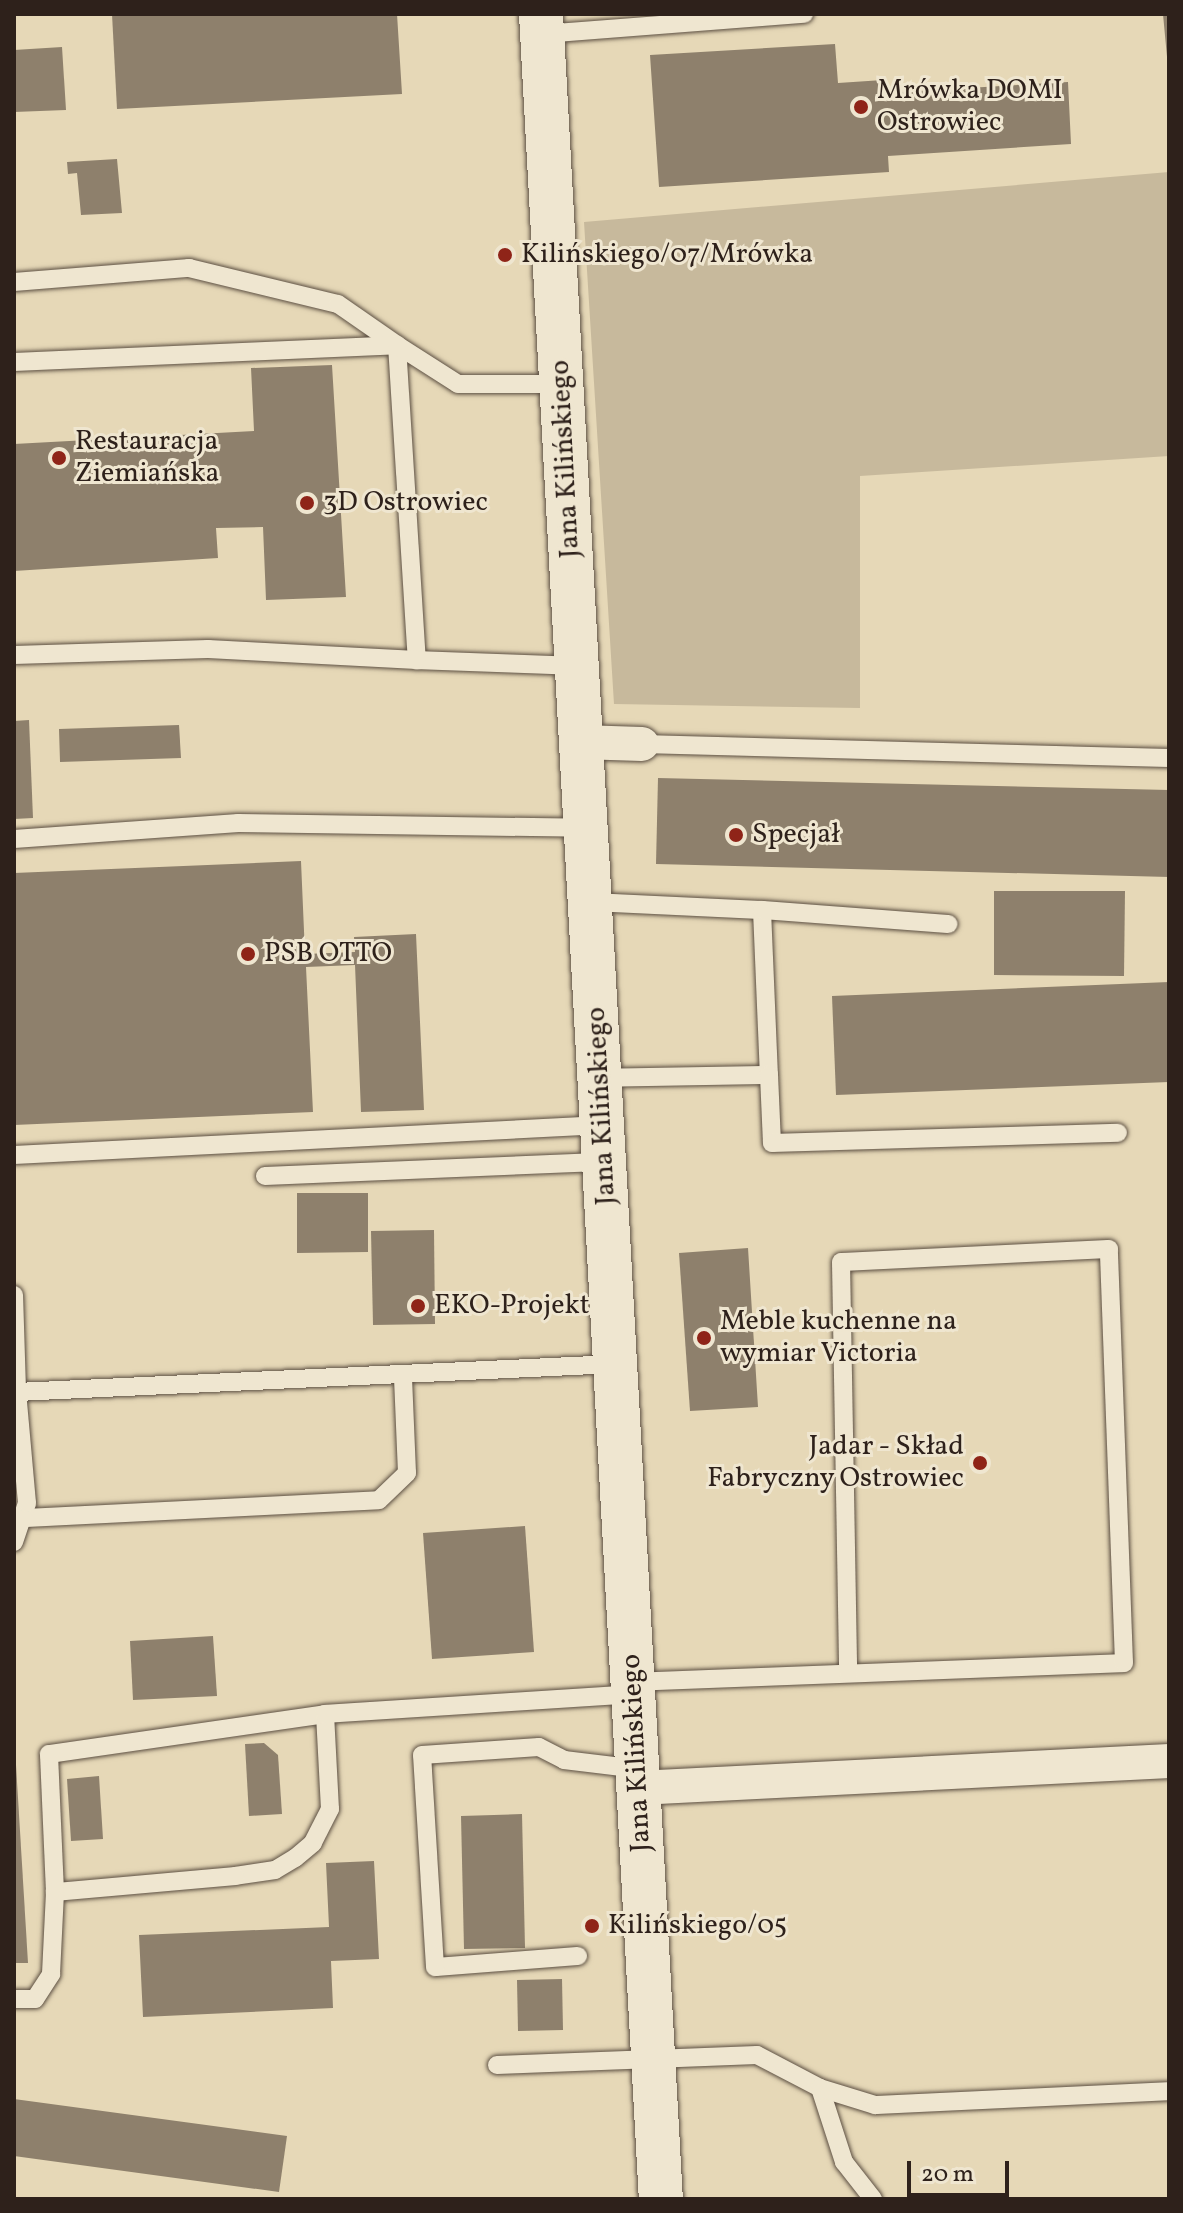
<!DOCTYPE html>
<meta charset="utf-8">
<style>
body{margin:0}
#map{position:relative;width:1183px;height:2213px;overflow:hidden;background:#e6d8b7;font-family:Vollkorn,serif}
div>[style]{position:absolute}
.green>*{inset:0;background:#c7b99c}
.building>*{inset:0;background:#8e806c}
.roads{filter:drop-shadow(0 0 2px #5c4f42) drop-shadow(0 0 2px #5c4f42)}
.lane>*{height:18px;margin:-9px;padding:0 9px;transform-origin:9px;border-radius:9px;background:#efe6d0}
.street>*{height:34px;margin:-17px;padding:0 17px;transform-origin:17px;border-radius:17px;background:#efe6d0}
.secondary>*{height:44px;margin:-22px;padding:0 22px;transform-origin:22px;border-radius:22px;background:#efe6d0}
.dots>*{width:22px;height:22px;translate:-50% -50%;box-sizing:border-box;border:4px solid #efe6d0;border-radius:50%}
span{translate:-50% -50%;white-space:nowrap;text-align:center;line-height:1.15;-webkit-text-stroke:6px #efe6d0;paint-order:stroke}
.poi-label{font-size:28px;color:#2e211b}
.left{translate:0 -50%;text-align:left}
.right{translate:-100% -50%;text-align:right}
.street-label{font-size:28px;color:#2e211b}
.frame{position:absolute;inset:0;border:16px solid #2e211b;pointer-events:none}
.scale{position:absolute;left:907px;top:2161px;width:102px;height:36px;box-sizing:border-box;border:4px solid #2e211b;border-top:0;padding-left:10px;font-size:24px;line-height:28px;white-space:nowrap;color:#2e211b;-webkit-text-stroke:6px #efe6d0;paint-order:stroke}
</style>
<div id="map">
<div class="green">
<div style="clip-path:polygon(1169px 172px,1169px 456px,860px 476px,860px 708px,614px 704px,584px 222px)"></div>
</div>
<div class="building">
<div style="clip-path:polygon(112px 14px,397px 14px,402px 94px,117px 109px)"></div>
<div style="clip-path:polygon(1163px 14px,1169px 14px,1169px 57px,1167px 57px)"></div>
<div style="clip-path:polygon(835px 44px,838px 83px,883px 80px,884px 93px,1068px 82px,1071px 144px,888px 156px,889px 172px,659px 187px,650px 55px)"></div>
<div style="clip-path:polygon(62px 47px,66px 110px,14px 112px,14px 50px)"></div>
<div style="clip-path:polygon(117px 159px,122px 213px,81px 215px,77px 173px,68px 174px,67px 162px)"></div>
<div style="clip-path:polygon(332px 365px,346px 597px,266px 600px,263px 527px,216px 528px,218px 558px,14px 571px,14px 444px,254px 431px,251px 368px)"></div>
<div style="clip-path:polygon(29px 720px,33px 818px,14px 819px,14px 721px)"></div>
<div style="clip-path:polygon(179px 725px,181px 758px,60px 762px,59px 729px)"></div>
<div style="clip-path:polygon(658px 778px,1169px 790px,1169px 877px,656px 864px)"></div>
<div style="clip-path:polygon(301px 861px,305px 954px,355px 952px,354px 937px,416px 934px,424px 1110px,361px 1112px,355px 965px,306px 967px,313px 1112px,14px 1125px,14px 873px)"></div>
<div style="clip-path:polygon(994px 891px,1125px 891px,1124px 976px,994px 975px)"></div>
<div style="clip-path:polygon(1169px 982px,1169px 1082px,836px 1095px,832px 996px)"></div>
<div style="clip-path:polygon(297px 1193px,368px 1193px,368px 1252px,297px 1253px)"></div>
<div style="clip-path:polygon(434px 1230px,435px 1324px,373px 1325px,371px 1231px)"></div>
<div style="clip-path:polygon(748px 1248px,758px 1407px,690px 1411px,679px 1253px)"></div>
<div style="clip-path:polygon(525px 1526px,534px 1652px,432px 1659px,423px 1533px)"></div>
<div style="clip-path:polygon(213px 1636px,217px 1696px,133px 1700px,130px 1641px)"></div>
<div style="clip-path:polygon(14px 1732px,28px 1963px,14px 1963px)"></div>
<div style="clip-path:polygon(264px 1743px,278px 1755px,282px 1814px,249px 1816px,245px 1744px)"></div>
<div style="clip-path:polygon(99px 1776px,103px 1839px,71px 1841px,67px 1779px)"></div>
<div style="clip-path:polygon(522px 1814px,525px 1948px,464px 1949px,461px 1816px)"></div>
<div style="clip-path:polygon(374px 1861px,379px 1959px,331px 1961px,333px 2008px,143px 2017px,139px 1935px,329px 1927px,326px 1863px)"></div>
<div style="clip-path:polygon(562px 1979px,563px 2030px,518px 2031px,517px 1980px)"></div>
<div style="clip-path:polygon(14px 2099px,287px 2136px,279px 2192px,14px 2156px)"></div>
</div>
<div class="roads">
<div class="lane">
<div style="left:542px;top:34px;width:263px;rotate:-4.4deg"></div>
<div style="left:14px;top:282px;width:176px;rotate:-4.6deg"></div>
<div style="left:189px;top:268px;width:153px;rotate:13.6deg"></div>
<div style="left:338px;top:304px;width:72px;rotate:34.8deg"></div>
<div style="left:397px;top:345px;width:316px;rotate:86.4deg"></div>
<div style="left:417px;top:660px;width:160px;rotate:2.1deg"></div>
<div style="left:14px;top:362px;width:383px;rotate:-2.5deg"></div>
<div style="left:397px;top:345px;width:72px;rotate:32.6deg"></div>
<div style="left:458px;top:384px;width:105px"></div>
<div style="left:14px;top:655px;width:194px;rotate:-1.8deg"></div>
<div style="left:208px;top:649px;width:209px;rotate:3deg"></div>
<div style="left:642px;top:744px;width:527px;rotate:1.52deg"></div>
<div style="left:14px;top:839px;width:225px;rotate:-4.1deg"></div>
<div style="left:238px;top:823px;width:348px;rotate:0.8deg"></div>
<div style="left:590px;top:902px;width:172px;rotate:2.7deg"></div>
<div style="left:762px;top:910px;width:165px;rotate:87.6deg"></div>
<div style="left:769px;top:1075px;width:169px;rotate:179deg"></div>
<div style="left:762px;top:910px;width:187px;rotate:4.3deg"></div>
<div style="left:769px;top:1075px;width:68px;rotate:87.5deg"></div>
<div style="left:772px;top:1143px;width:346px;rotate:-1.7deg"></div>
<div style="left:14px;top:1155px;width:589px;rotate:-2.92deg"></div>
<div style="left:265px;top:1176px;width:340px;rotate:-2.4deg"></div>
<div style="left:14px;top:1295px;width:97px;rotate:88.2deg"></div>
<div style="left:26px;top:1518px;width:353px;rotate:-2.9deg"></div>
<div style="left:379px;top:1500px;width:39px;rotate:-44deg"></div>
<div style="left:407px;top:1473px;width:97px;rotate:-92.4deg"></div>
<div style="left:14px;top:1542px;width:41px;rotate:-71.6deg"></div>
<div style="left:27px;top:1503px;width:111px;rotate:-95.1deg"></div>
<div style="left:17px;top:1392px;width:600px;rotate:-2.68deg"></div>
<div style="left:633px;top:1682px;width:491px;rotate:-2.2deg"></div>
<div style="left:1124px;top:1663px;width:414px;rotate:-92.1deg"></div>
<div style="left:1109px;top:1249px;width:268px;rotate:177.2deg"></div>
<div style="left:841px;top:1262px;width:411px;rotate:89deg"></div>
<div style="left:325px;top:1714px;width:95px;rotate:87deg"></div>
<div style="left:330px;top:1809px;width:38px;rotate:117deg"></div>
<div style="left:313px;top:1843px;width:23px;rotate:140deg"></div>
<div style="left:295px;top:1858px;width:23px;rotate:149deg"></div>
<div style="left:275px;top:1870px;width:40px;rotate:171.5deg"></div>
<div style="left:235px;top:1876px;width:181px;rotate:174.9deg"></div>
<div style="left:55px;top:1892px;width:138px;rotate:-92.5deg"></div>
<div style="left:49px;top:1754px;width:279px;rotate:-8.2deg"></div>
<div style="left:325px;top:1714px;width:310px;rotate:-3.7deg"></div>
<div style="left:578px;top:1956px;width:143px;rotate:175.6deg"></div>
<div style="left:435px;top:1967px;width:212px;rotate:-93.5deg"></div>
<div style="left:422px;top:1755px;width:117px;rotate:-3.9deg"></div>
<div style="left:539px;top:1747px;width:28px;rotate:27deg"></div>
<div style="left:564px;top:1760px;width:75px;rotate:6.9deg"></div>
<div style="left:14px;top:1999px;width:21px"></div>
<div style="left:35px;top:1999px;width:30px;rotate:-57deg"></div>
<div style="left:51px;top:1974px;width:82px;rotate:-87.2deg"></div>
<div style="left:497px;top:2065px;width:260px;rotate:-2.2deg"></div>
<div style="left:757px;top:2055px;width:71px;rotate:27.6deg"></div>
<div style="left:820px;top:2088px;width:78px;rotate:72deg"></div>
<div style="left:844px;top:2162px;width:47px;rotate:51.9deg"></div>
<div style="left:820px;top:2088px;width:58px;rotate:17.2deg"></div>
<div style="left:875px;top:2105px;width:294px;rotate:-2.7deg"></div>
</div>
<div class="street">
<div style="left:580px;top:742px;width:62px;rotate:1.8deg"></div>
<div style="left:638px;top:1788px;width:532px;rotate:-2.91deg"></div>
</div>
<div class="secondary">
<div style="left:541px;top:14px;width:2188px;rotate:86.86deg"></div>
</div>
</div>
<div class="dots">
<div style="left:861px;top:107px;background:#8f2418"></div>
<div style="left:505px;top:255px;background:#8f2418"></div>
<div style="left:59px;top:458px;background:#8f2418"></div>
<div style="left:307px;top:503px;background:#8f2418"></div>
<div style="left:736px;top:835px;background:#8f2418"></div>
<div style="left:248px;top:954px;background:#8f2418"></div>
<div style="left:418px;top:1306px;background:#8f2418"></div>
<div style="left:704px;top:1338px;background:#8f2418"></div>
<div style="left:980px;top:1463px;background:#8f2418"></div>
<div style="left:592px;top:1926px;background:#8f2418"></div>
</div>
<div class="poi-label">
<span class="left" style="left:877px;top:107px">Mrówka DOMI<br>Ostrowiec</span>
<span class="left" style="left:521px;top:255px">Kilińskiego/07/Mrówka</span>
<span class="left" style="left:75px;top:458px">Restauracja<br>Ziemiańska</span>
<span class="left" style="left:323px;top:503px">3D Ostrowiec</span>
<span class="left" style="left:752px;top:835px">Specjał</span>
<span class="left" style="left:264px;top:954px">PSB OTTO</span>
<span class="left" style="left:434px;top:1306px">EKO-Projekt</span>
<span class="left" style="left:720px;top:1338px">Meble kuchenne na<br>wymiar Victoria</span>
<span class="right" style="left:964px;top:1463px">Jadar - Skład<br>Fabryczny Ostrowiec</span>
<span class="left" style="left:608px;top:1926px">Kilińskiego/05</span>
</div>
<div class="street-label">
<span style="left:566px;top:459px;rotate:-93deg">Jana Kilińskiego</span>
<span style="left:602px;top:1106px;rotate:-93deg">Jana Kilińskiego</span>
<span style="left:637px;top:1753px;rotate:-93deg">Jana Kilińskiego</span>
</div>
<div class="frame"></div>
<div class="scale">20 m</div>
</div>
